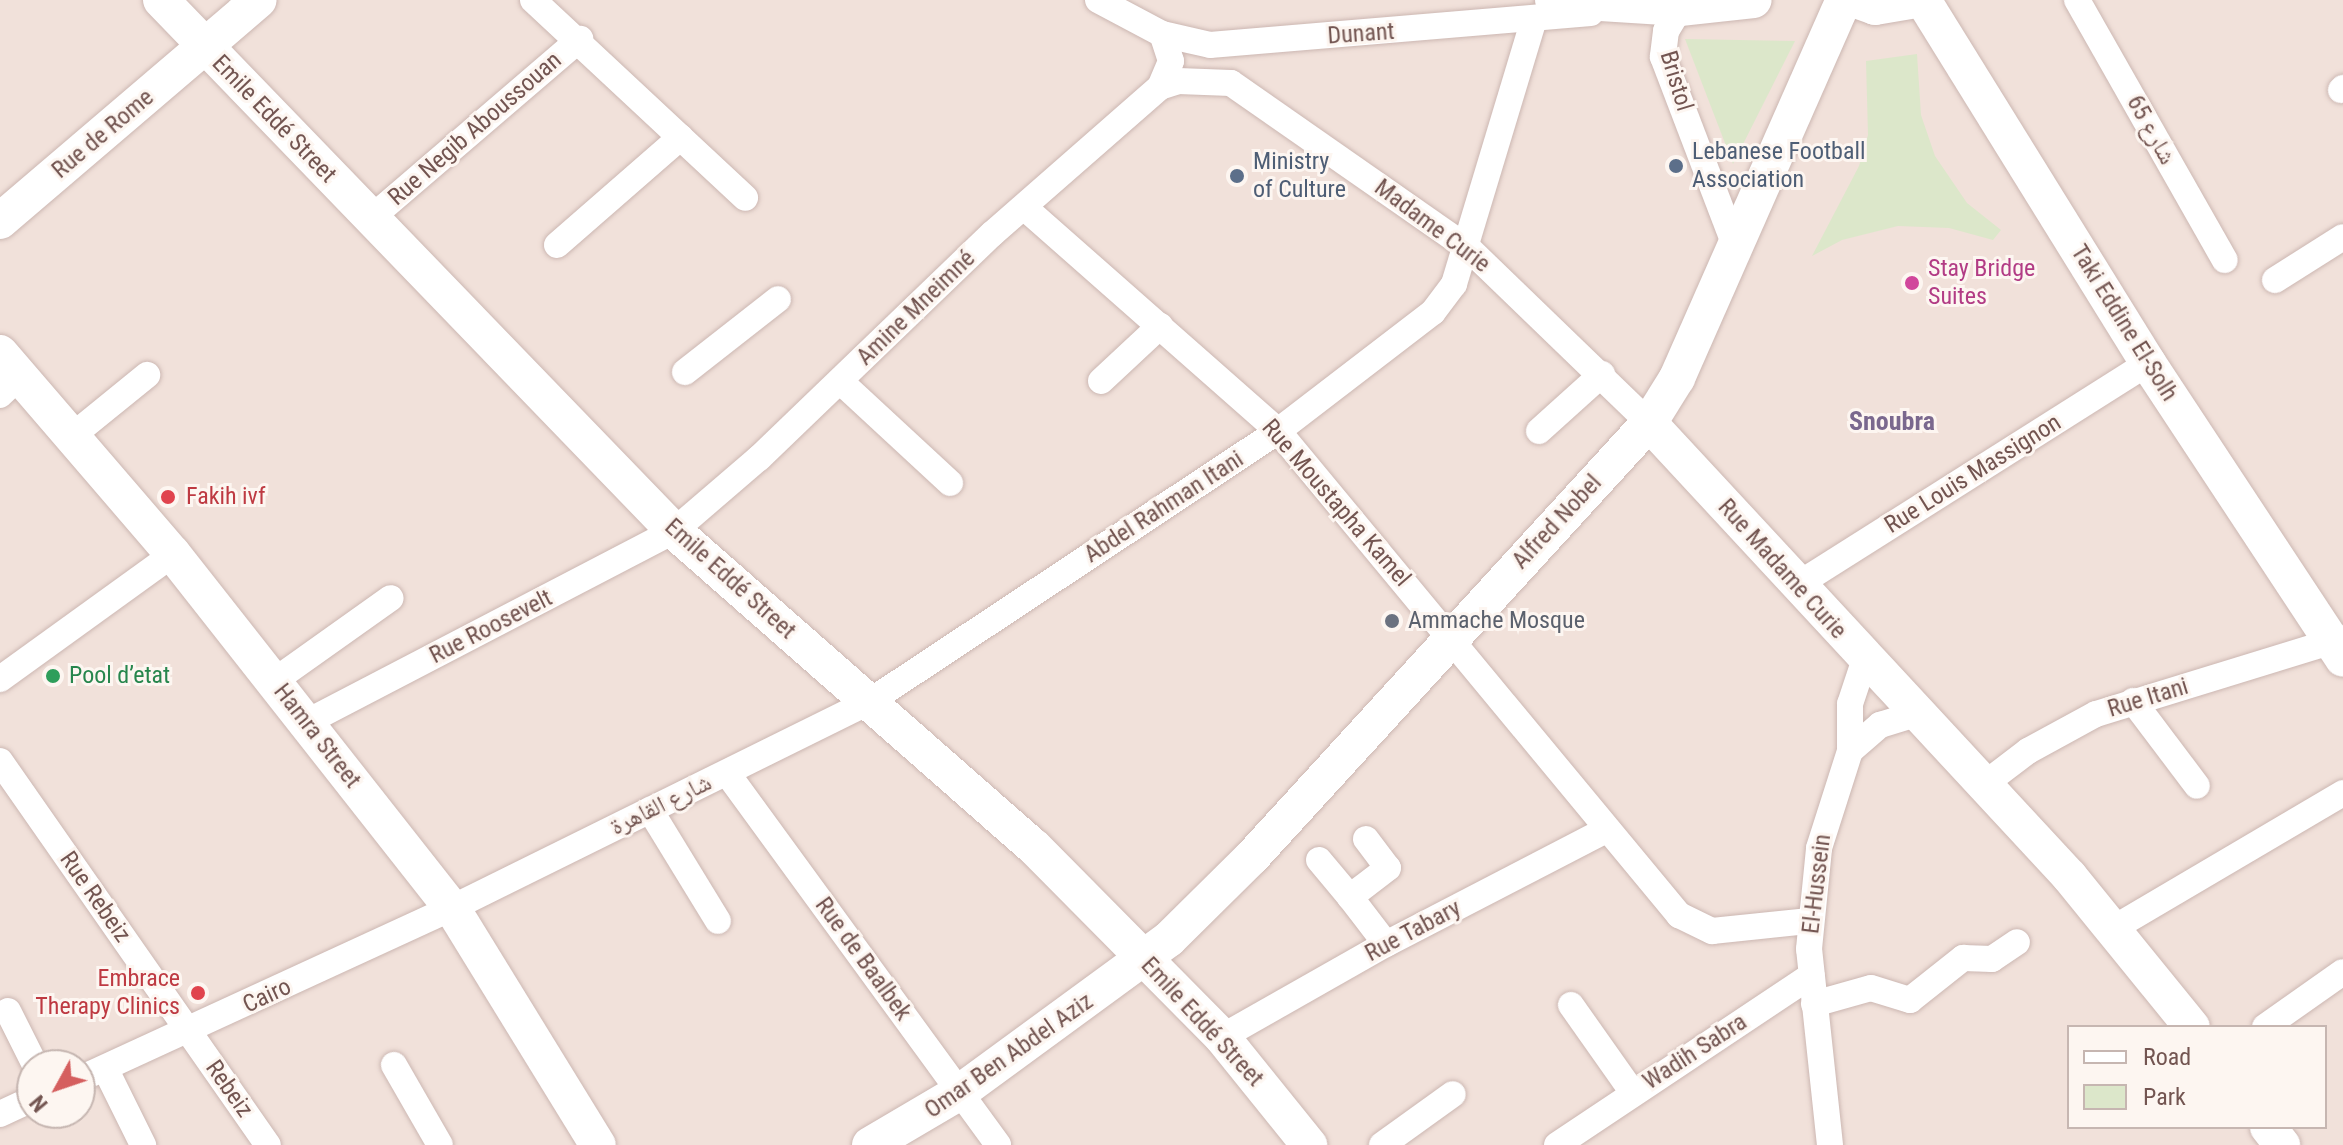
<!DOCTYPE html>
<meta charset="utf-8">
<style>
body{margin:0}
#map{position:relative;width:2343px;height:1145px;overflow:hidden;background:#faf1eb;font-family:"Roboto Condensed","Noto Naskh Arabic",sans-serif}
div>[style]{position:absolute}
.residential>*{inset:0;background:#f1e1da}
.green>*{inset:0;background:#dce7ca}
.roads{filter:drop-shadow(0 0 2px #ccb7b2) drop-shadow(0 0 2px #ccb7b2)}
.street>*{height:26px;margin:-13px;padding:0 13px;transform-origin:13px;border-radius:13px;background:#fff}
.secondary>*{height:36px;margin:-18px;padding:0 18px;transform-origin:18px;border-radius:18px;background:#fff}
.dots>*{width:22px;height:22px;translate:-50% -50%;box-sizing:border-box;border:4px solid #fdf6f1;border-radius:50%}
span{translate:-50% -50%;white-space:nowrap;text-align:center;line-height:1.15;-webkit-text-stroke:6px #fdf6f1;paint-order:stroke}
.street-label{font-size:24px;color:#735551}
.service-label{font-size:24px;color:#4e5e75}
.left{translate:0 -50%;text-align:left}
.hotel-label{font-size:24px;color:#b23c85}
.health-label{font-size:24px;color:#be3a42}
.right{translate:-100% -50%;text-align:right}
.worship-label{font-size:24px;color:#5b616d}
.leisure-label{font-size:24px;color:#27864d}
.neighbourhood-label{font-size:26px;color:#7a688e;font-weight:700}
.legend{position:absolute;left:2067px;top:1025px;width:260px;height:104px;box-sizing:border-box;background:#fdf6f1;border:2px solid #c6b6b1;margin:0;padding:10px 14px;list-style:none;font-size:24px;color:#735551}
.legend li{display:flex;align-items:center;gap:16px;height:40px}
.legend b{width:40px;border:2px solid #c6b6b1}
.north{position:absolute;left:16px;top:1049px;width:80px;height:80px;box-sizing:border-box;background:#fdf6f1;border:2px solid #c6b6b1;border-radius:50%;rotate:230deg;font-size:22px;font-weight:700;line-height:32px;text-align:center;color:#735551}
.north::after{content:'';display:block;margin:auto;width:28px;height:36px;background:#d55f5f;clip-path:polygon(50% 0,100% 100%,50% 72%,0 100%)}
</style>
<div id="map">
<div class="residential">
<div style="clip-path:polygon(evenodd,0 0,2343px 0,2343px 1145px,0 1145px,0 0,2069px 1027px,2325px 1027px,2325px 1127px,2069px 1127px,2069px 1027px,0 0,32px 1065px,80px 1065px,80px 1113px,32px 1113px,32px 1065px)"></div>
</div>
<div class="green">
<div style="clip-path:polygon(1685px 39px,1795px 41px,1733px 164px)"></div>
<div style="clip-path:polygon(1917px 54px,1921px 115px,1935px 156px,1967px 203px,2001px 230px,1993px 240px,1949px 228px,1898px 226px,1842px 240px,1812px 256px,1859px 166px,1868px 135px,1866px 61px)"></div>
</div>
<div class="roads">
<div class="street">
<div style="left:533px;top:0;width:290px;rotate:43deg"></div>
<div style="left:1098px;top:0;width:72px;rotate:28deg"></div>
<div style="left:1162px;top:34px;width:49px;rotate:12.9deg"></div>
<div style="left:1210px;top:45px;width:382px;rotate:-4.8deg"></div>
<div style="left:2077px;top:0;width:299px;rotate:60.4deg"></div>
<div style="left:1680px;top:8px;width:27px;rotate:121deg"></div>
<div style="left:1666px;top:31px;width:26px;rotate:97deg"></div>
<div style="left:1663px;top:57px;width:202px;rotate:69.1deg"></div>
<div style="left:1160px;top:87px;width:28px;rotate:-67deg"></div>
<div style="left:1171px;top:61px;width:28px;rotate:-108deg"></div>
<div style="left:2341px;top:90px;width:3px;rotate:-45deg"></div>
<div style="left:1025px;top:208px;width:337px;rotate:41.4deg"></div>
<div style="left:1278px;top:431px;width:629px;rotate:50.36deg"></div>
<div style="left:1679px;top:915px;width:37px;rotate:26deg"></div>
<div style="left:1712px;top:931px;width:98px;rotate:-5.9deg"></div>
<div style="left:370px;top:219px;width:277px;rotate:-40.6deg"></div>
<div style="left:557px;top:245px;width:164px;rotate:-41.1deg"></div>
<div style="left:2275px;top:280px;width:80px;rotate:-32.3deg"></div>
<div style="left:685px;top:372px;width:118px;rotate:-38.1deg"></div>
<div style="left:840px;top:381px;width:150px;rotate:42.8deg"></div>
<div style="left:1101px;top:381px;width:81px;rotate:-43deg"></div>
<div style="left:0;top:395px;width:28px;rotate:-44deg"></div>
<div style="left:1539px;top:431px;width:85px;rotate:-42.1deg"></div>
<div style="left:72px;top:436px;width:97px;rotate:-39.1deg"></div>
<div style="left:1797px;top:585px;width:415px;rotate:-32.3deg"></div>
<div style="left:0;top:679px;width:213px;rotate:-35.8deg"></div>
<div style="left:274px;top:681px;width:143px;rotate:-35.4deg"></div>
<div style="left:2133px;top:701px;width:106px;rotate:53deg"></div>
<div style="left:307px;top:722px;width:414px;rotate:-27.5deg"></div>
<div style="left:674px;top:531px;width:112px;rotate:-40.7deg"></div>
<div style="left:759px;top:458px;width:323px;rotate:-43.9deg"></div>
<div style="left:992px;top:234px;width:223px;rotate:-41.2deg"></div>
<div style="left:1160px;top:87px;width:19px;rotate:-18deg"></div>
<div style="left:1178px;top:81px;width:53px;rotate:2.2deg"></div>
<div style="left:1231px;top:83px;width:290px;rotate:34.9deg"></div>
<div style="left:1469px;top:249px;width:250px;rotate:44deg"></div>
<div style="left:1850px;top:751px;width:47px;rotate:-90deg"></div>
<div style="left:1850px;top:704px;width:47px;rotate:-71.6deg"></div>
<div style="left:0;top:761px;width:468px;rotate:55.1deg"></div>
<div style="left:727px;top:773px;width:460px;rotate:53.9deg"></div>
<div style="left:1982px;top:786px;width:58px;rotate:-37.3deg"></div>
<div style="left:2028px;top:751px;width:77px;rotate:-28.6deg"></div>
<div style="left:2096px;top:714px;width:258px;rotate:-17.1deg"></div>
<div style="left:650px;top:810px;width:130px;rotate:58.5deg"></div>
<div style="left:1366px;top:839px;width:36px;rotate:53deg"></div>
<div style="left:1388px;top:868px;width:48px;rotate:142.7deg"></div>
<div style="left:1350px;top:897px;width:59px;rotate:52.5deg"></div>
<div style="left:1319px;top:860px;width:48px;rotate:50deg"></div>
<div style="left:2114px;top:928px;width:266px;rotate:-30.5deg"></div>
<div style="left:1814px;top:1004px;width:59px;rotate:-15.7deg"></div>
<div style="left:1871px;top:988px;width:41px;rotate:17.1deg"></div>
<div style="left:1910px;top:1000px;width:68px;rotate:-38.4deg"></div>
<div style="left:1963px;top:958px;width:29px;rotate:2deg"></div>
<div style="left:1992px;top:959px;width:30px;rotate:-34deg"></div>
<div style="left:1571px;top:1005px;width:108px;rotate:54.8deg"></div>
<div style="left:8px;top:1011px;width:60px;rotate:63.4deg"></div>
<div style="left:2265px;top:1027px;width:95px;rotate:-35.2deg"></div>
<div style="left:1222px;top:1037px;width:189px;rotate:-29.6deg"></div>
<div style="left:1386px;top:944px;width:248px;rotate:-27.4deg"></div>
<div style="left:394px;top:1065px;width:92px;rotate:60.1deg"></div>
<div style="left:106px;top:1070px;width:84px;rotate:63.7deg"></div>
<div style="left:80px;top:1079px;width:409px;rotate:-24.7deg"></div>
<div style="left:452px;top:908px;width:465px;rotate:-26.3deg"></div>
<div style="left:869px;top:702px;width:491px;rotate:-33.5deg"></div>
<div style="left:1278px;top:431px;width:195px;rotate:-37.5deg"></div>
<div style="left:1433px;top:312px;width:35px;rotate:-53deg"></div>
<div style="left:1454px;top:284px;width:274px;rotate:-73.2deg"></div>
<div style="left:0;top:1114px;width:35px;rotate:-25deg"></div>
<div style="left:1382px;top:1145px;width:87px;rotate:-35.7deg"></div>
<div style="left:1557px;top:1145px;width:306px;rotate:-33.7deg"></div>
<div style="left:1830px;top:1145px;width:197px;rotate:-96.1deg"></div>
<div style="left:1809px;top:949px;width:101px;rotate:-84.3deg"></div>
<div style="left:1819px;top:848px;width:102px;rotate:-72.3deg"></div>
<div style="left:1850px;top:751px;width:40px;rotate:-41deg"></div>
<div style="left:1880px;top:725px;width:38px;rotate:-17deg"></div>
</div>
<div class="secondary">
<div style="left:161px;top:0;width:738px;rotate:45.99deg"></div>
<div style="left:674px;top:531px;width:478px;rotate:41.3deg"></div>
<div style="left:1033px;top:846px;width:269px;rotate:45.3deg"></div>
<div style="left:1222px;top:1037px;width:139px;rotate:51.1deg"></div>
<div style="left:1553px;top:0;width:127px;rotate:3.6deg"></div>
<div style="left:1680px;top:8px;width:74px;rotate:-6.2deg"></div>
<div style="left:1856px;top:0;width:20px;rotate:20deg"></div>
<div style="left:1875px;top:7px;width:42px;rotate:-9.7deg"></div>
<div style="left:1923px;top:0;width:427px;rotate:58.2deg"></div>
<div style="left:2148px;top:363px;width:354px;rotate:56.6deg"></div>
<div style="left:0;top:221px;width:340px;rotate:-40.5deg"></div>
<div style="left:0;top:353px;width:265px;rotate:49.3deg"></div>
<div style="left:173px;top:554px;width:451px;rotate:51.8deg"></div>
<div style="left:452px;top:908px;width:278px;rotate:58.4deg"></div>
<div style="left:1649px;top:423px;width:619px;rotate:47.16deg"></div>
<div style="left:2070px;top:877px;width:193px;rotate:50.9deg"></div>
<div style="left:2268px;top:1127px;width:23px;rotate:52deg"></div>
<div style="left:870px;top:1145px;width:104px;rotate:-30.5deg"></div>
<div style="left:960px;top:1092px;width:259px;rotate:-36.2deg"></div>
<div style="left:1169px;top:939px;width:117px;rotate:-44.7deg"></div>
<div style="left:1252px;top:857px;width:588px;rotate:-47.55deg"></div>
<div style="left:1649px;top:423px;width:53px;rotate:-58.1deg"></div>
<div style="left:1677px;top:378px;width:413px;rotate:-66.2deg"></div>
</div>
</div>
<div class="dots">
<div style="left:1676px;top:166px;background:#5c6f8a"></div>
<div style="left:1237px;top:176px;background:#5c6f8a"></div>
<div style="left:1912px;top:283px;background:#d1479c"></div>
<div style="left:168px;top:497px;background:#e0444e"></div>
<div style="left:1392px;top:621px;background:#6b7280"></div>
<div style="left:53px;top:676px;background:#2e9e5b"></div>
<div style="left:198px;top:993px;background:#e0444e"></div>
</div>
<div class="street-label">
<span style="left:1361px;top:34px;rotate:-4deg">Dunant</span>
<span style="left:1676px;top:81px;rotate:73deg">Bristol</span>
<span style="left:274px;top:119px;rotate:46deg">Emile Eddé Street</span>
<span style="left:475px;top:129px;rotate:-41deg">Rue Negib Aboussouan</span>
<span style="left:2151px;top:130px;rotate:61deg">شارع 65</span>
<span style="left:103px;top:134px;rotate:-40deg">Rue de Rome</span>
<span style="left:1432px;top:226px;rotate:37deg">Madame Curie</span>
<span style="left:916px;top:308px;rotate:-44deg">Amine Mneimné</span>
<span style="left:2124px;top:323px;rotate:58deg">Taki Eddine El-Solh</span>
<span style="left:1973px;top:474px;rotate:-32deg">Rue Louis Massignon</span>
<span style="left:1336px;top:503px;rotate:49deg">Rue Moustapha Kamel</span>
<span style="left:1164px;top:507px;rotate:-33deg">Abdel Rahman Itani</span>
<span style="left:1557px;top:522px;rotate:-47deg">Alfred Nobel</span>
<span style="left:1782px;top:569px;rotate:48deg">Rue Madame Curie</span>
<span style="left:730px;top:579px;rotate:42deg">Emile Eddé Street</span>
<span style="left:491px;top:627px;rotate:-27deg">Rue Roosevelt</span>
<span style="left:2148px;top:698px;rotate:-17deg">Rue Itani</span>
<span style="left:317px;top:736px;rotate:52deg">Hamra Street</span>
<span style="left:661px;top:805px;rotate:-26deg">شارع القاهرة</span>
<span style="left:1817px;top:884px;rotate:-83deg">El-Hussein</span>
<span style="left:95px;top:897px;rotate:55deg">Rue Rebeiz</span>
<span style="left:1413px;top:931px;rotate:-28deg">Rue Tabary</span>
<span style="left:863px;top:959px;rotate:54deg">Rue de Baalbek</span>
<span style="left:267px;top:996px;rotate:-25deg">Cairo</span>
<span style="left:1202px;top:1022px;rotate:47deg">Emile Eddé Street</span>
<span style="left:1695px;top:1052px;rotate:-33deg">Wadih Sabra</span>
<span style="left:1009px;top:1056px;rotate:-35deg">Omar Ben Abdel Aziz</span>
<span style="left:229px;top:1089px;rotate:55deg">Rebeiz</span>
</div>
<div class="service-label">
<span class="left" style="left:1692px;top:166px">Lebanese Football<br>Association</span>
<span class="left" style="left:1253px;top:176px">Ministry<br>of Culture</span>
</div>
<div class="hotel-label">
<span class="left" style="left:1928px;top:283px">Stay Bridge<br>Suites</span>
</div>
<div class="health-label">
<span class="left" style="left:186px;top:497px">Fakih ivf</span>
<span class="right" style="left:180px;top:993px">Embrace<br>Therapy Clinics</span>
</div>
<div class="worship-label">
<span class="left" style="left:1408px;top:621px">Ammache Mosque</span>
</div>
<div class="leisure-label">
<span class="left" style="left:69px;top:676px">Pool d’etat</span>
</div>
<div class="neighbourhood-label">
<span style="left:1892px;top:422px">Snoubra</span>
</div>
<ul class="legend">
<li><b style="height:10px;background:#fff"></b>Road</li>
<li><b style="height:22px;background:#dce7ca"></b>Park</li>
</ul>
<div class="north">N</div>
</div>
